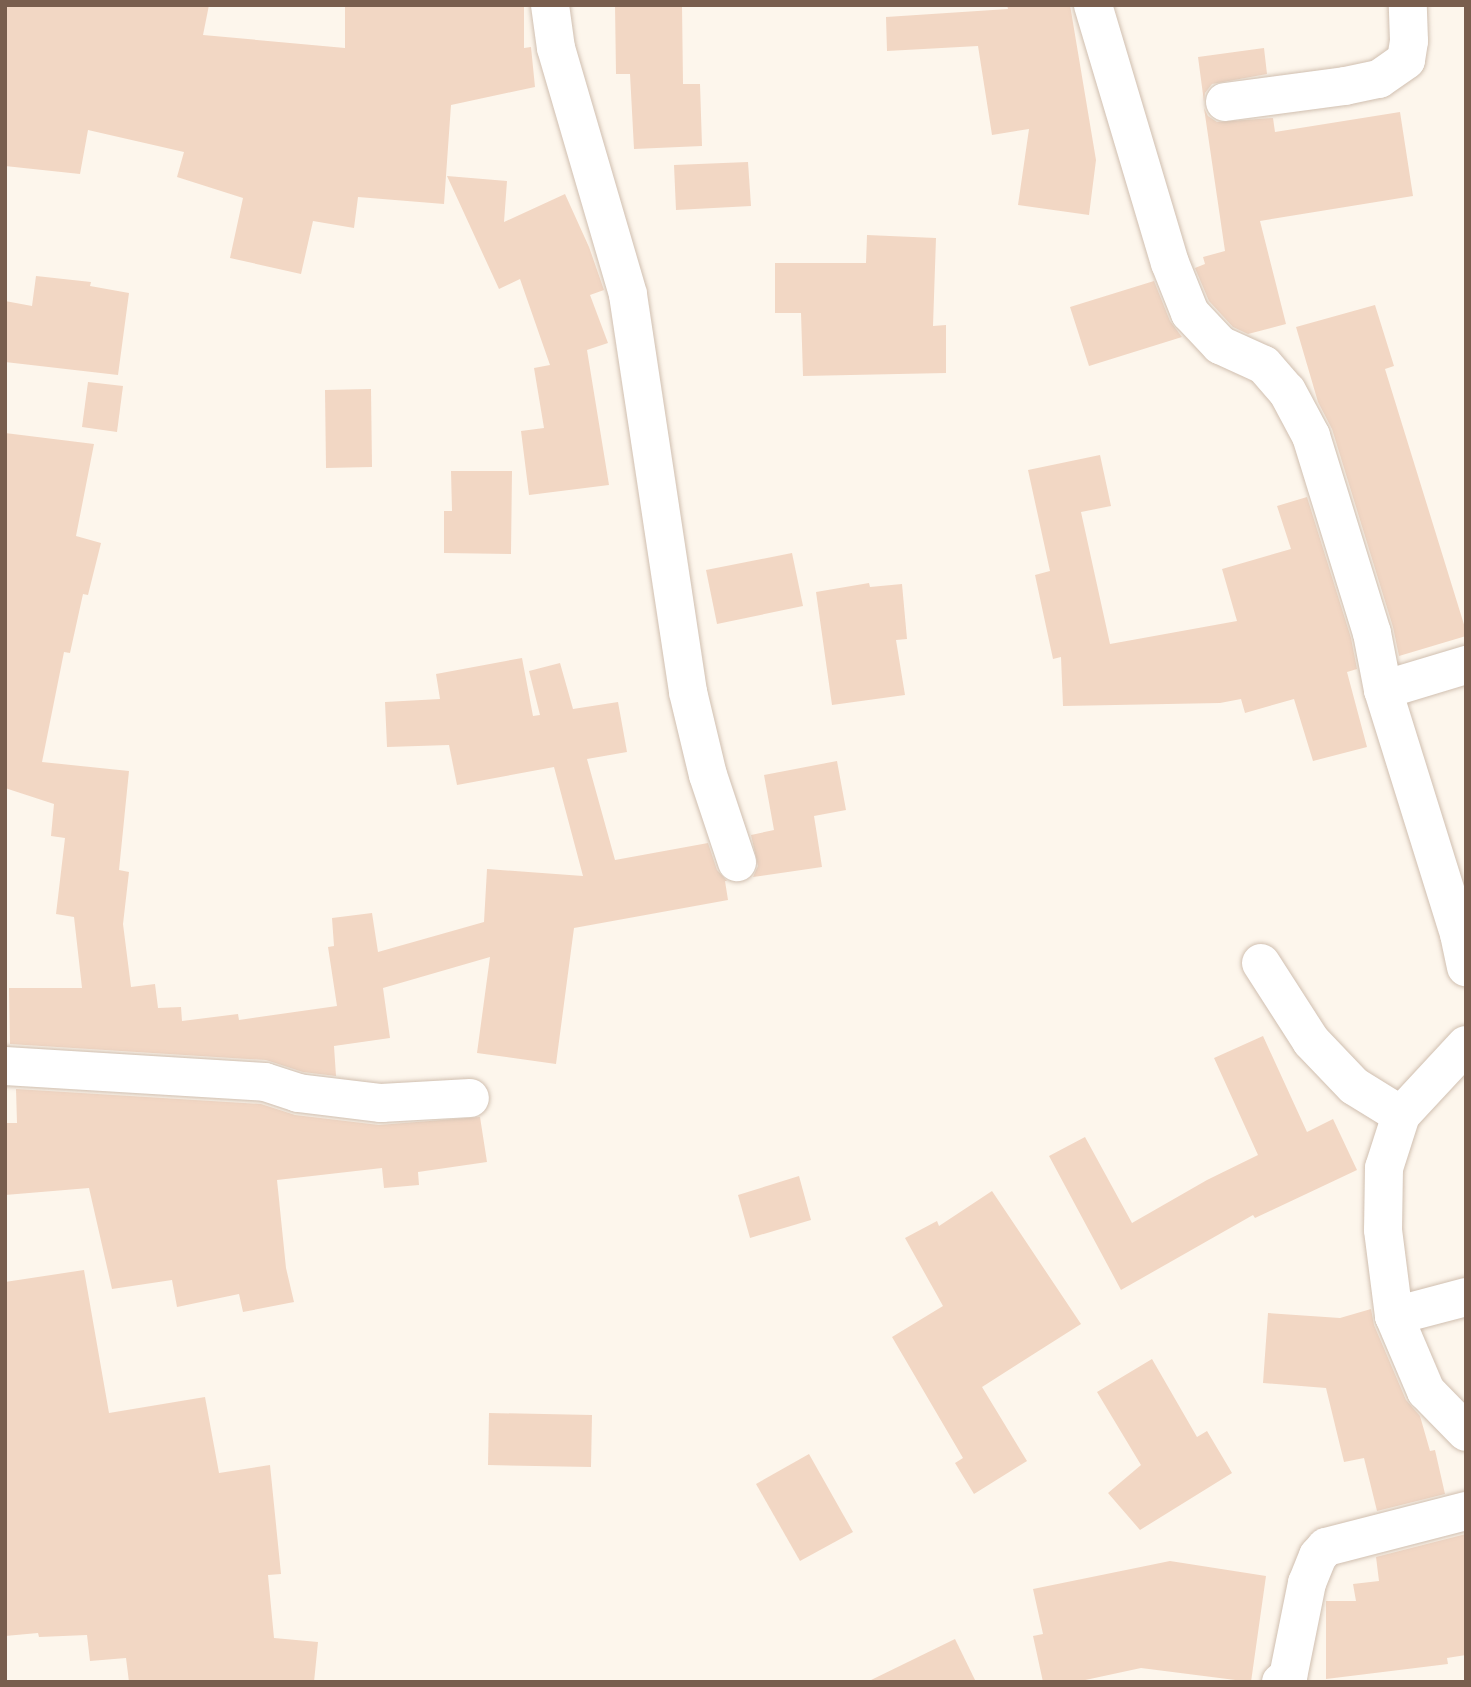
<!DOCTYPE html>
<style>
body{margin:0}
#map{position:relative;width:1471px;height:1687px;overflow:hidden;background:#fdf6ec;font-family:Manrope,sans-serif}
div>[style]{position:absolute}
.building>*{inset:0;background:#f2d7c4}
.roads{filter:drop-shadow(0 0 2px #d0bfb0) drop-shadow(0 0 2px #d0bfb0)}
.minor>*{height:38px;margin:-19px;padding:0 19px;transform-origin:19px;border-radius:19px;background:#fff}
span{translate:-50% -50%;white-space:nowrap;text-align:center;line-height:1.15;-webkit-text-stroke:5px #fffaf3;paint-order:stroke}
.frame{position:absolute;inset:0;border:7px solid #795e4e;pointer-events:none}
</style>
<div id="map">
<div class="building">
<div style="clip-path:polygon(5px 5px,209px 5px,203px 35px,345px 48px,345px 5px,524px 5px,524px 48px,531px 47px,535px 87px,451px 105px,444px 204px,358px 197px,354px 228px,313px 221px,301px 274px,230px 258px,243px 198px,177px 177px,184px 152px,88px 130px,80px 174px,5px 166px)"></div>
<div style="clip-path:polygon(615px 5px,682px 5px,683px 84px,700px 84px,702px 146px,634px 149px,630px 74px,616px 74px)"></div>
<div style="clip-path:polygon(1007px 5px,1070px 5px,1096px 160px,1089px 215px,1018px 205px,1029px 129px,992px 135px,978px 46px,887px 51px,886px 17px,1008px 9px)"></div>
<div style="clip-path:polygon(1264px 48px,1267px 74px,1212px 84px,1205px 93px,1204px 102px,1198px 57px)"></div>
<div style="clip-path:polygon(1204px 108px,1208px 116px,1217px 122px,1273px 118px,1275px 132px,1400px 112px,1413px 196px,1260px 221px,1286px 324px,1248px 334px,1233px 327px,1209px 301px,1195px 268px,1205px 264px,1203px 257px,1225px 251px)"></div>
<div style="clip-path:polygon(748px 162px,751px 206px,676px 210px,674px 165px)"></div>
<div style="clip-path:polygon(447px 176px,507px 181px,504px 222px,565px 194px,589px 247px,604px 290px,590px 295px,608px 343px,587px 350px,609px 485px,529px 495px,521px 431px,544px 428px,534px 368px,550px 365px,520px 279px,499px 289px)"></div>
<div style="clip-path:polygon(867px 235px,936px 238px,933px 326px,946px 325px,946px 373px,803px 376px,801px 313px,775px 313px,775px 263px,866px 263px)"></div>
<div style="clip-path:polygon(36px 276px,91px 282px,90px 286px,129px 293px,118px 375px,5px 362px,5px 301px,32px 306px)"></div>
<div style="clip-path:polygon(1154px 281px,1170px 321px,1182px 337px,1089px 366px,1070px 307px)"></div>
<div style="clip-path:polygon(1375px 305px,1394px 366px,1385px 369px,1466px 631px,1466px 636px,1399px 656px,1393px 627px,1332px 429px,1318px 402px,1296px 327px)"></div>
<div style="clip-path:polygon(88px 382px,123px 386px,117px 432px,82px 427px)"></div>
<div style="clip-path:polygon(371px 389px,372px 467px,326px 468px,325px 390px)"></div>
<div style="clip-path:polygon(5px 433px,94px 444px,76px 536px,101px 543px,88px 595px,83px 594px,70px 653px,64px 652px,42px 762px,129px 771px,119px 870px,129px 872px,123px 924px,131px 987px,155px 984px,158px 1008px,181px 1007px,182px 1021px,238px 1014px,239px 1020px,337px 1006px,328px 947px,334px 946px,332px 918px,372px 913px,378px 952px,484px 922px,487px 869px,583px 876px,554px 767px,457px 785px,449px 745px,387px 747px,385px 702px,440px 699px,436px 674px,522px 658px,533px 716px,540px 715px,529px 671px,560px 663px,573px 709px,618px 702px,627px 752px,587px 759px,615px 860px,708px 843px,717px 870px,727px 881px,725px 881px,728px 900px,574px 928px,556px 1064px,477px 1053px,490px 957px,383px 988px,390px 1038px,334px 1046px,336px 1076px,303px 1072px,266px 1060px,10px 1044px,9px 988px,82px 988px,74px 917px,56px 914px,65px 838px,51px 836px,54px 804px,5px 788px)"></div>
<div style="clip-path:polygon(1100px 455px,1111px 506px,1081px 512px,1110px 644px,1237px 621px,1222px 569px,1291px 549px,1277px 506px,1307px 497px,1351px 638px,1357px 669px,1347px 672px,1367px 747px,1313px 761px,1294px 699px,1245px 713px,1241px 699px,1220px 703px,1063px 706px,1061px 657px,1053px 659px,1035px 575px,1050px 571px,1028px 470px)"></div>
<div style="clip-path:polygon(451px 471px,512px 471px,511px 554px,444px 553px,444px 511px,452px 511px)"></div>
<div style="clip-path:polygon(792px 553px,803px 606px,717px 624px,706px 570px)"></div>
<div style="clip-path:polygon(869px 583px,870px 587px,902px 584px,907px 639px,896px 640px,905px 695px,832px 705px,816px 592px)"></div>
<div style="clip-path:polygon(837px 761px,846px 810px,814px 816px,822px 867px,753px 877px,758px 866px,751px 835px,774px 830px,764px 775px)"></div>
<div style="clip-path:polygon(1263px 1036px,1307px 1132px,1333px 1119px,1357px 1170px,1255px 1218px,1253px 1215px,1121px 1290px,1049px 1156px,1085px 1137px,1132px 1223px,1207px 1180px,1258px 1155px,1214px 1058px)"></div>
<div style="clip-path:polygon(16px 1089px,261px 1104px,295px 1115px,379px 1125px,480px 1117px,487px 1162px,418px 1172px,419px 1185px,384px 1188px,382px 1168px,277px 1180px,286px 1268px,294px 1302px,243px 1312px,239px 1294px,177px 1307px,172px 1280px,112px 1289px,89px 1188px,5px 1195px,5px 1123px,17px 1123px)"></div>
<div style="clip-path:polygon(799px 1176px,811px 1220px,750px 1238px,738px 1195px)"></div>
<div style="clip-path:polygon(992px 1191px,1081px 1324px,982px 1387px,1027px 1461px,974px 1494px,955px 1463px,963px 1458px,892px 1337px,943px 1306px,905px 1238px,937px 1221px,939px 1226px)"></div>
<div style="clip-path:polygon(84px 1270px,109px 1413px,205px 1397px,219px 1473px,270px 1465px,281px 1574px,268px 1575px,274px 1638px,318px 1642px,314px 1682px,129px 1682px,126px 1658px,90px 1661px,87px 1635px,39px 1637px,38px 1633px,5px 1636px,5px 1282px)"></div>
<div style="clip-path:polygon(1371px 1309px,1374px 1325px,1406px 1400px,1420px 1416px,1430px 1451px,1435px 1450px,1445px 1494px,1377px 1511px,1364px 1458px,1344px 1462px,1326px 1388px,1263px 1383px,1268px 1313px,1340px 1318px)"></div>
<div style="clip-path:polygon(1152px 1359px,1197px 1437px,1207px 1431px,1232px 1473px,1140px 1530px,1108px 1493px,1141px 1465px,1097px 1392px)"></div>
<div style="clip-path:polygon(489px 1413px,592px 1415px,591px 1467px,488px 1465px)"></div>
<div style="clip-path:polygon(809px 1454px,853px 1532px,800px 1561px,756px 1484px)"></div>
<div style="clip-path:polygon(1466px 1534px,1466px 1655px,1447px 1658px,1448px 1664px,1326px 1679px,1326px 1601px,1356px 1601px,1353px 1584px,1379px 1581px,1376px 1557px)"></div>
<div style="clip-path:polygon(1170px 1561px,1266px 1576px,1251px 1682px,1141px 1668px,1076px 1682px,1043px 1682px,1033px 1636px,1043px 1634px,1033px 1589px)"></div>
<div style="clip-path:polygon(955px 1639px,976px 1682px,867px 1682px)"></div>
</div>
<div class="roads">
<div class="minor">
<div style="left:550px;top:5px;width:43px;rotate:82.1deg"></div>
<div style="left:556px;top:48px;width:257px;rotate:73.7deg"></div>
<div style="left:628px;top:295px;width:402px;rotate:81.4deg"></div>
<div style="left:688px;top:692px;width:85px;rotate:76.5deg"></div>
<div style="left:708px;top:775px;width:92px;rotate:71.6deg"></div>
<div style="left:1093px;top:5px;width:269px;rotate:73.4deg"></div>
<div style="left:1170px;top:263px;width:54px;rotate:68.2deg"></div>
<div style="left:1190px;top:313px;width:44px;rotate:46.8deg"></div>
<div style="left:1220px;top:345px;width:48px;rotate:24.4deg"></div>
<div style="left:1264px;top:365px;width:35px;rotate:49deg"></div>
<div style="left:1287px;top:391px;width:51px;rotate:61.9deg"></div>
<div style="left:1311px;top:436px;width:206px;rotate:72.8deg"></div>
<div style="left:1372px;top:633px;width:58px;rotate:79.1deg"></div>
<div style="left:1383px;top:690px;width:256px;rotate:72.7deg"></div>
<div style="left:1459px;top:934px;width:34px;rotate:78deg"></div>
<div style="left:1225px;top:102px;width:121px;rotate:-7.6deg"></div>
<div style="left:1345px;top:86px;width:35px;rotate:-12deg"></div>
<div style="left:1379px;top:79px;width:33px;rotate:-35deg"></div>
<div style="left:1406px;top:60px;width:19px;rotate:-81deg"></div>
<div style="left:1409px;top:41px;width:36px;rotate:-92deg"></div>
<div style="left:1383px;top:690px;width:87px;rotate:-16.8deg"></div>
<div style="left:1261px;top:963px;width:93px;rotate:57.3deg"></div>
<div style="left:1311px;top:1041px;width:62px;rotate:46.3deg"></div>
<div style="left:1354px;top:1086px;width:55px;rotate:31.7deg"></div>
<div style="left:1466px;top:1045px;width:96px;rotate:132.9deg"></div>
<div style="left:1401px;top:1115px;width:56px;rotate:107.8deg"></div>
<div style="left:1384px;top:1168px;width:62px;rotate:90.9deg"></div>
<div style="left:1383px;top:1230px;width:87px;rotate:82.7deg"></div>
<div style="left:1394px;top:1316px;width:82px;rotate:66.9deg"></div>
<div style="left:1426px;top:1391px;width:57px;rotate:45.7deg"></div>
<div style="left:5px;top:1066px;width:260px;rotate:3.5deg"></div>
<div style="left:265px;top:1082px;width:35px;rotate:18deg"></div>
<div style="left:298px;top:1093px;width:84px;rotate:6.9deg"></div>
<div style="left:381px;top:1103px;width:89px;rotate:-3.2deg"></div>
<div style="left:1394px;top:1316px;width:74px;rotate:-14.8deg"></div>
<div style="left:1281px;top:1682px;width:9px;rotate:-36deg"></div>
<div style="left:1288px;top:1677px;width:96px;rotate:-78.6deg"></div>
<div style="left:1307px;top:1583px;width:29px;rotate:-68deg"></div>
<div style="left:1318px;top:1556px;width:12px;rotate:-48deg"></div>
<div style="left:1326px;top:1547px;width:145px;rotate:-14.4deg"></div>
</div>
</div>
<div class="frame"></div>
</div>
